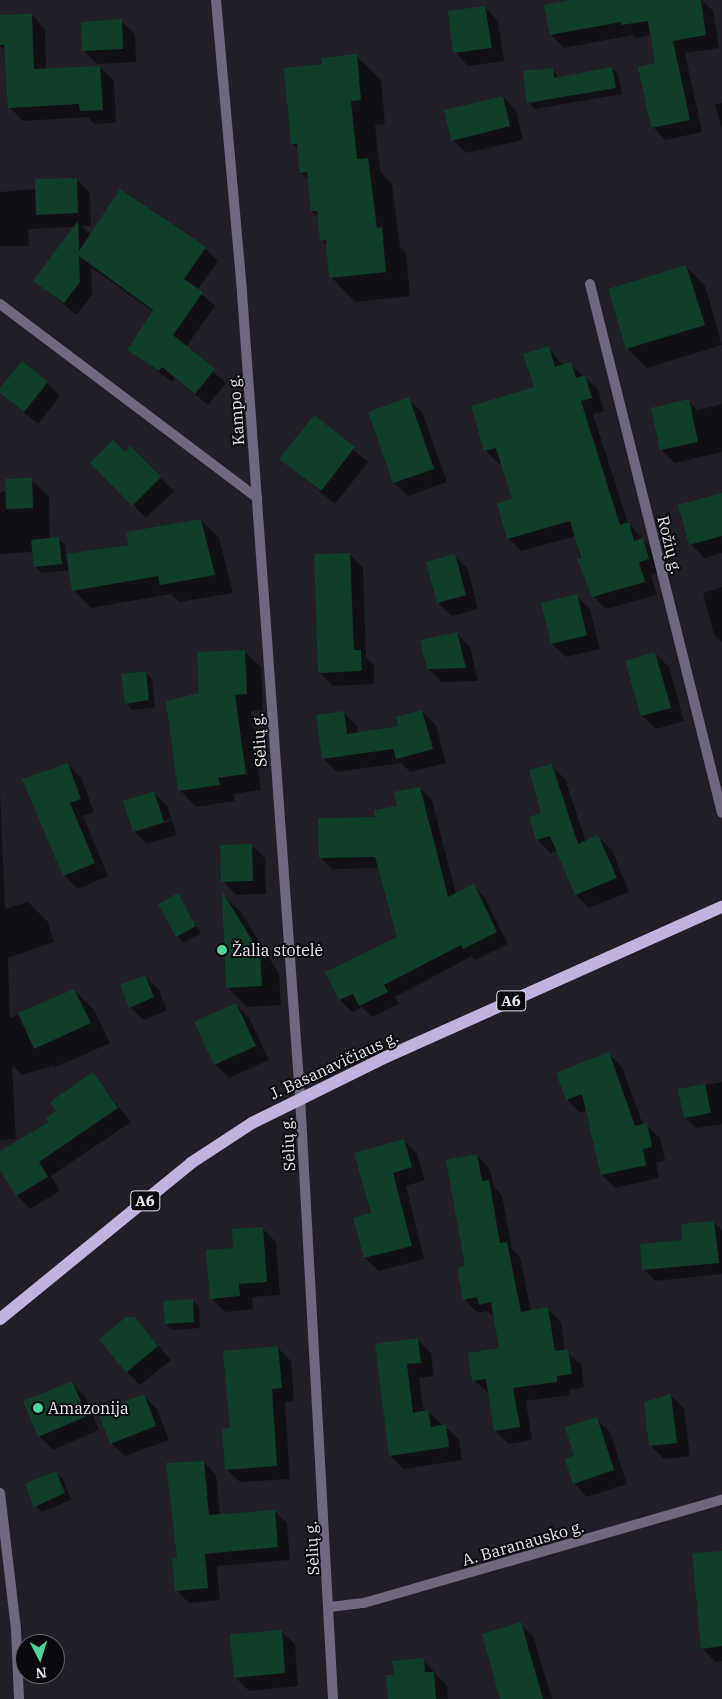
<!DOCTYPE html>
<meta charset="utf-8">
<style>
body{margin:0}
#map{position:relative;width:722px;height:1699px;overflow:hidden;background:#221e28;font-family:"IBM Plex Serif",serif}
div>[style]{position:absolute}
.shadow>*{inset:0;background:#0007}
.building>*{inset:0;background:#0f3e29}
.minor>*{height:10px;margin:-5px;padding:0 5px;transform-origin:5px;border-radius:5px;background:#70687f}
.primary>*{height:12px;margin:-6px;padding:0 6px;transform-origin:6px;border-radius:6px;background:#c2b2e0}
.dots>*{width:14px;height:14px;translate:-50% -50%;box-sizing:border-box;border:2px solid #0a090d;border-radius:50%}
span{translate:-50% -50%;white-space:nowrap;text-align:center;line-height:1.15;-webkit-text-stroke:4px #0a090d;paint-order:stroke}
.shield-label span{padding:1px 4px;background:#0a090d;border:1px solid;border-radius:4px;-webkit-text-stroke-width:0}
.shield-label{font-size:15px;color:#eceaf0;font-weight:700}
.street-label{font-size:16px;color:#eceaf0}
.poi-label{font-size:16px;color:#eceaf0}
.left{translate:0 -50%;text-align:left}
.north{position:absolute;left:15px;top:1634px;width:50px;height:50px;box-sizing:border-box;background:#0a090d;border:1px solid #646368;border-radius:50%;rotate:175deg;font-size:14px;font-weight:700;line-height:20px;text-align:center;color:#eceaf0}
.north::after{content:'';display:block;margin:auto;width:18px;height:22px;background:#51d397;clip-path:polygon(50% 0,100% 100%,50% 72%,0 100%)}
</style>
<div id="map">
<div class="shadow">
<div style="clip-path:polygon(581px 0,702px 0,713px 11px,719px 48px,685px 53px,702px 132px,665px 140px,653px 127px,656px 64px,652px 35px,635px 38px,632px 35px,564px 48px,551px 35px)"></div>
<div style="clip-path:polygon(485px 7px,498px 21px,504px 61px,468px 66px,455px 52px)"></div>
<div style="clip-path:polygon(32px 15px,45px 29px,46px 70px,100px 67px,114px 81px,116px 123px,94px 124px,88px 117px,23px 121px,10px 108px,6px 52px,0 46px,0 16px)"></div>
<div style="clip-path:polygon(121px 21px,135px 34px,136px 62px,97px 64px,83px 50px)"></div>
<div style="clip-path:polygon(356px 56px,381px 80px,385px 124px,375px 125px,380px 171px,392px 184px,400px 247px,406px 253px,410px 296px,355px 302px,331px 277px,328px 247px,321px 240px,319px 218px,312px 211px,309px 180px,301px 173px,299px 150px,292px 144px,323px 65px)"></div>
<div style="clip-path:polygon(612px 68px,618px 74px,622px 94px,535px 109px,528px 102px,552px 69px,559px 78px)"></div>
<div style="clip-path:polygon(503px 97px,516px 111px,523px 140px,466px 153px,453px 140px)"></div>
<div style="clip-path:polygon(722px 103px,722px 129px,715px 104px)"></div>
<div style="clip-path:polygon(76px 179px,90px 193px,91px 226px,82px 226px,91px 235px,120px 191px,205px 248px,218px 261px,197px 290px,215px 306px,186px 347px,226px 383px,208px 405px,175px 378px,172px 382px,128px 349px,153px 312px,91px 267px,92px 295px,77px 315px,35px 281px,75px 227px,28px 229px,29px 246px,0 246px,0 192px,36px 189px)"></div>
<div style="clip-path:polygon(686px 266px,705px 286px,722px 345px,647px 368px,627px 348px)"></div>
<div style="clip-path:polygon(549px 348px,563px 366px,570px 364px,598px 389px,604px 411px,593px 414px,628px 523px,655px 553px,661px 572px,651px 575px,657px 595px,606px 609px,593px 596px,590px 584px,583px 577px,576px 536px,521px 551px,508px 538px,513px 500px,502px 463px,499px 464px,486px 451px,472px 407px,535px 388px)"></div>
<div style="clip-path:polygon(47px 383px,60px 396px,38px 424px,0 392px)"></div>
<div style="clip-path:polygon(408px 399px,422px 412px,447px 482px,408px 496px,394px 483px,369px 412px)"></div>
<div style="clip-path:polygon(689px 401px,697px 410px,722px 404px,722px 452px,675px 463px,661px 450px)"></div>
<div style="clip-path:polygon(314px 417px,368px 462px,335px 504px,281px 459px)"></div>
<div style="clip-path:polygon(130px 448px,174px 491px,146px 518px,91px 463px,125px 453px)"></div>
<div style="clip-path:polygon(31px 479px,49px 497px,50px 539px,58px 538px,65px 545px,66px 555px,130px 546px,201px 520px,219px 538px,233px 593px,179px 602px,171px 594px,91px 608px,73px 590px,70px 570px,42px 573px,35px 567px,33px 552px,0 554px,0 493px)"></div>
<div style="clip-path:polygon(722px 494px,722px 553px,704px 558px,691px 544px)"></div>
<div style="clip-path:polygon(350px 554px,363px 568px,366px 657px,374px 665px,374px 684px,333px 686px,319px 672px)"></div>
<div style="clip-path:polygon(455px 556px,468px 569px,478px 609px,452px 616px,438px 603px)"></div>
<div style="clip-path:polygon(722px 587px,722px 642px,714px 635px,703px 593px)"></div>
<div style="clip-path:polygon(577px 596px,590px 609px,600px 649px,566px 657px,552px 644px)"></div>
<div style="clip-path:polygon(457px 633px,470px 647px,478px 681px,442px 682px,428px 668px)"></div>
<div style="clip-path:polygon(244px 651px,261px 667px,263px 710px,251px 711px,261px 790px,234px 794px,235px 801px,196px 807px,180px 790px,200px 694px)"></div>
<div style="clip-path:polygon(655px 653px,669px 667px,684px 721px,656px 729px,642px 716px,627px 662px)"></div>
<div style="clip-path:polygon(145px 672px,152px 679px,155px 707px,132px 710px,126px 703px)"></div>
<div style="clip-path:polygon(422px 711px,436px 725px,446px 763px,410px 772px,401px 763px,337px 772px,323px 758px,343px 712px,357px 726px,358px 733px,400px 727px)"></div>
<div style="clip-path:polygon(68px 764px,81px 778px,94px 812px,83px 816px,108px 876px,78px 889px,65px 876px,24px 780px)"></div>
<div style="clip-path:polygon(551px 765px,565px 779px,586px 842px,598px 837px,612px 850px,629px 892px,589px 908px,576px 895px,557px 851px,550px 853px,537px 839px)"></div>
<div style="clip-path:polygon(420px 788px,432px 800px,456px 895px,474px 886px,485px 898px,508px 944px,475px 960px,472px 956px,395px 997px,399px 1004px,372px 1017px,362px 1007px,352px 1012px,340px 1000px,327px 973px,399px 938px,379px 868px,332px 869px,320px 857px,377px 818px,399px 808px)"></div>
<div style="clip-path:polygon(0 790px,5px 909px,28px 902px,48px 922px,54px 942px,8px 958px,10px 1018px,74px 990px,94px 1010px,110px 1043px,54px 1068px,52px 1066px,22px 1075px,12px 1065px,16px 1139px,0 1140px)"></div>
<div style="clip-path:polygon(evenodd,154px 793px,167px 806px,177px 835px,147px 844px,134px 831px,154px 793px,170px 819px,170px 821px,140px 830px,140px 828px,170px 819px)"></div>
<div style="clip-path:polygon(251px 845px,265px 858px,266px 894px,236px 895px,223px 881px)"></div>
<div style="clip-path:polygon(178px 895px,201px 933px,183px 943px,177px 936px)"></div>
<div style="clip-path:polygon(223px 895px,241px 912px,279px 974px,281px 1005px,247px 1007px,227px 987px)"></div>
<div style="clip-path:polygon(145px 976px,159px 990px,167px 1010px,144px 1020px,130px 1007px)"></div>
<div style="clip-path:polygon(236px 1004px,249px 1018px,269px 1060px,229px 1078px,215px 1064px,196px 1022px)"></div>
<div style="clip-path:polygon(609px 1054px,622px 1067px,643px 1125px,646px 1125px,660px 1138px,665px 1160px,656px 1163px,659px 1178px,615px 1188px,602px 1175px,587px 1110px,580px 1113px,567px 1099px)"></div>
<div style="clip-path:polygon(92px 1074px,131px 1122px,51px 1176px,60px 1191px,30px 1209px,17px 1195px,3px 1172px,0 1152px,62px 1116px)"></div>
<div style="clip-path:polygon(722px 1082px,722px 1124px,696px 1128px,685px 1117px,680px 1090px)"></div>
<div style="clip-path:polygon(404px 1140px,417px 1154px,425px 1180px,406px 1186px,424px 1259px,379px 1271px,365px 1258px,373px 1214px)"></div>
<div style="clip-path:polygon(477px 1155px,490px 1169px,494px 1187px,502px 1195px,512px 1249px,520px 1257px,531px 1311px,547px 1309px,561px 1322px,565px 1351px,581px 1364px,584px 1387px,569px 1390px,570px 1395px,526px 1401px,532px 1440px,509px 1444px,495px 1431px,489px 1393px,473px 1380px,500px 1350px,495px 1317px,486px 1311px,478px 1313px,464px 1299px)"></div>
<div style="clip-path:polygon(714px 1222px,722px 1230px,722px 1274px,655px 1281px,644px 1269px)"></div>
<div style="clip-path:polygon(262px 1228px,276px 1242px,280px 1295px,252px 1297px,253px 1309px,225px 1312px,211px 1298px,235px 1250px)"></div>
<div style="clip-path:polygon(192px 1300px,199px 1307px,200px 1328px,172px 1330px,166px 1324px)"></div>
<div style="clip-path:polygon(134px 1318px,171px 1360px,140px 1385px,127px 1372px)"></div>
<div style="clip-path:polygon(418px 1340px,431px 1353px,434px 1376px,419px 1378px,424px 1412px,428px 1412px,459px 1439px,462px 1460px,404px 1469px,390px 1456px,376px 1345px)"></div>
<div style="clip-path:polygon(277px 1347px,291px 1361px,294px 1401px,285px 1402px,290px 1479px,240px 1482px,226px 1469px,231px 1429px)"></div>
<div style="clip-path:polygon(71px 1382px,85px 1396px,99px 1430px,53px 1450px,39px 1436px)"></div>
<div style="clip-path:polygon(671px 1395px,684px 1409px,690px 1456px,664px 1459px,651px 1446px)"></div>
<div style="clip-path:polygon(144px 1396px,157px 1409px,169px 1440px,125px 1456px,111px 1443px)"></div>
<div style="clip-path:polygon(596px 1419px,610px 1432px,627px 1484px,587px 1497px,574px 1483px,576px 1456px)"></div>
<div style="clip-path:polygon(204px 1462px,216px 1475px,220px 1516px,274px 1511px,287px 1523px,290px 1560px,217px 1566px,220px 1600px,189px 1603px,176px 1590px,179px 1559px)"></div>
<div style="clip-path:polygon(56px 1473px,63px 1479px,71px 1500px,42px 1512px,35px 1506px)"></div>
<div style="clip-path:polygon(722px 1552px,722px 1661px,715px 1662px,702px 1648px)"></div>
<div style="clip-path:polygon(520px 1624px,533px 1636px,552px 1699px,501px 1699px)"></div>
<div style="clip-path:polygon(281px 1631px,295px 1644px,298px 1686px,249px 1691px,235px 1677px)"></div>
<div style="clip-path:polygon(423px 1660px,447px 1686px,448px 1699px,389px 1699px,395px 1676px)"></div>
</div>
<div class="building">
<div style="clip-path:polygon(569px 0,701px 0,706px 35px,673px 41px,690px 120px,651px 128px,638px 67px,655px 63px,648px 21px,621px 25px,621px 22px,550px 35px,544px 5px)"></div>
<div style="clip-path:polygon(485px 6px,492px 48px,453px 53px,448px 11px)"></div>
<div style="clip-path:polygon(32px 14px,34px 69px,100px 66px,103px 110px,80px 111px,79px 104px,8px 108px,4px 45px,0 45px,0 15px)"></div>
<div style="clip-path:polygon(122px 19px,123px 49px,82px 51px,81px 22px)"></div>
<div style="clip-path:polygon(357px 54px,361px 100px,351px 101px,357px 159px,368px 158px,377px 228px,382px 227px,386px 272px,329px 278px,326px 240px,320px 241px,317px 211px,311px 211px,307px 172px,300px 173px,297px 144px,291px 144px,284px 68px,322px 64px,321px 58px)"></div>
<div style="clip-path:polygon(612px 67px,616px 88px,527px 103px,523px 71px,553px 68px,554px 78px)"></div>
<div style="clip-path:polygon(503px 96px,510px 126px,451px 141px,444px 110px)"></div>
<div style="clip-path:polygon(77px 178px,78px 213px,36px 215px,35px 179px)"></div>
<div style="clip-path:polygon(120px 189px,206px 247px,184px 279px,203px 292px,173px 335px,215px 369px,195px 394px,162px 367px,159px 371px,127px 350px,153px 310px,79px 256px,80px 282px,64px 303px,33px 281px,78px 221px,79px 251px)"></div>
<div style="clip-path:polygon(686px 265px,705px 325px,626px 349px,608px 289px)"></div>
<div style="clip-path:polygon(549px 346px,555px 367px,571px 362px,576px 378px,585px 375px,592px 398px,581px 401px,620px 525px,629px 522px,634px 541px,643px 538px,649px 559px,639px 562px,645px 582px,592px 597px,577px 559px,581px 558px,570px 521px,507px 539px,497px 503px,512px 499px,496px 448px,484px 451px,471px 406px,534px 387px,523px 354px)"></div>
<div style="clip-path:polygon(22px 361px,48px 382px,24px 412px,0 393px,0 388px)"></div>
<div style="clip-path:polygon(409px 397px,434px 469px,393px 483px,368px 412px)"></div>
<div style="clip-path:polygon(689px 399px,698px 442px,660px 450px,651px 408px)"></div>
<div style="clip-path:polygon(314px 415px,355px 447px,321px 491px,279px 459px)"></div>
<div style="clip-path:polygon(113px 440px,125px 452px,130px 446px,161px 477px,132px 506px,90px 463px)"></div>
<div style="clip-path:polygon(32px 478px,33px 508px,6px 509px,5px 479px)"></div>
<div style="clip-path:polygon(722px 493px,722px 536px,689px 545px,678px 505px)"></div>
<div style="clip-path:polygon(201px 519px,215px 575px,160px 585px,158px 576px,72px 591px,66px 554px,129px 545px,126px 532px)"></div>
<div style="clip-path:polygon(59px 537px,62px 564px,34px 567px,31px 540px)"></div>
<div style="clip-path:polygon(350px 553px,354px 650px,361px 650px,362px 671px,318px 673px,314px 554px)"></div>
<div style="clip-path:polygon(455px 554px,466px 595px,437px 603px,426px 562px)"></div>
<div style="clip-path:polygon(577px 594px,587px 635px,551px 644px,541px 603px)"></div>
<div style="clip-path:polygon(457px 632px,466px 668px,427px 669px,420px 640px)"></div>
<div style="clip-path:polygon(245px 650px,247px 694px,235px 695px,246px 774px,218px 778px,220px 785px,178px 791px,166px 701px,199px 693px,197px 652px)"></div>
<div style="clip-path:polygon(655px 652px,671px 708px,641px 716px,625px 661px)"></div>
<div style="clip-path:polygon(146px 671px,149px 700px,125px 704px,121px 674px)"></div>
<div style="clip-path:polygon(422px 710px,433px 749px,396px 759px,393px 749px,322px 759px,316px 715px,344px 711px,347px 734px,399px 726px,396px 717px)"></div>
<div style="clip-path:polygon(68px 763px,81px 799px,70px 803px,95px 863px,63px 876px,22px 779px)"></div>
<div style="clip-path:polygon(552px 764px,578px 844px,598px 835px,617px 878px,575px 895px,550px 836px,536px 840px,529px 817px,541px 813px,529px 770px)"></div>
<div style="clip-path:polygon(420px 787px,448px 897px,474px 884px,497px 932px,463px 949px,461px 945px,384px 985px,388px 992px,359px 1006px,353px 994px,339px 1000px,325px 972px,397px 937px,375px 857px,319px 858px,318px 818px,375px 817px,374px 810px,397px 806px,394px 792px)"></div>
<div style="clip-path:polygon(154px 791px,164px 822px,133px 832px,123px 801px)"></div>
<div style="clip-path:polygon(252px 844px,253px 881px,221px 882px,220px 845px)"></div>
<div style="clip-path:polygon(222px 891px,260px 953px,262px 986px,226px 988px)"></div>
<div style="clip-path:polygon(178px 893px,196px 926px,176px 937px,158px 904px)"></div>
<div style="clip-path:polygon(145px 975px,154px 997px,129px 1008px,120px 985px)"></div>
<div style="clip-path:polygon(74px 989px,91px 1023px,34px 1049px,18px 1013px)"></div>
<div style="clip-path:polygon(236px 1003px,256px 1046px,214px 1065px,194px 1022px)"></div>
<div style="clip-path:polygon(609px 1052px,635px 1126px,647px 1123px,652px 1147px,643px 1149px,646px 1165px,601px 1175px,582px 1094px,566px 1100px,556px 1073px)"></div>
<div style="clip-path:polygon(93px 1072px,118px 1108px,39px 1162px,48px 1177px,16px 1196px,0 1170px,0 1151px,49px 1122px,46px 1118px,56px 1111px,50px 1102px)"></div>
<div style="clip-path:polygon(705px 1084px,711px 1113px,684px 1118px,678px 1089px)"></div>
<div style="clip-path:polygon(404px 1139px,412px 1167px,393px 1173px,412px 1246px,364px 1258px,353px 1218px,371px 1213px,354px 1153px)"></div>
<div style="clip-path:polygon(477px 1154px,482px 1181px,489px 1180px,500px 1243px,507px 1242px,521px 1312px,548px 1307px,555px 1351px,568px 1349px,572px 1374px,557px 1376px,557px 1382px,513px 1388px,520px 1427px,494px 1431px,486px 1379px,472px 1381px,468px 1353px,499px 1348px,491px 1302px,479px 1305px,477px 1297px,463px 1300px,457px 1268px,465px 1266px,446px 1160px)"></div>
<div style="clip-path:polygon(714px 1221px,719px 1263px,642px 1270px,640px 1244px,682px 1240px,681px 1224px)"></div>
<div style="clip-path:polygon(263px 1227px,267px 1282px,239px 1284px,240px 1296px,210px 1299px,206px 1250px,233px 1248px,232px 1229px)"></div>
<div style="clip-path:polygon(193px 1299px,194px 1322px,165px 1324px,163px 1301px)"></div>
<div style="clip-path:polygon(126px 1317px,135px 1317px,158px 1346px,126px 1373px,99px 1339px)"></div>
<div style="clip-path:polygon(418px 1338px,421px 1363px,407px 1364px,413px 1413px,428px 1410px,431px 1427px,446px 1424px,449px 1447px,389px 1456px,375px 1344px)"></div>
<div style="clip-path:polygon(278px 1346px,282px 1388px,272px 1389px,277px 1466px,225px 1470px,222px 1429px,230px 1428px,223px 1351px)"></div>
<div style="clip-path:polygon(72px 1381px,87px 1416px,38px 1437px,23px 1401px)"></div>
<div style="clip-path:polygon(144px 1394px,156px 1426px,110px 1444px,98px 1412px)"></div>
<div style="clip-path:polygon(671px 1394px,677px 1443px,649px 1446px,644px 1402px)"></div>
<div style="clip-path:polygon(597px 1417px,614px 1470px,573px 1484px,565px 1459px,574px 1455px,565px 1427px)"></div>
<div style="clip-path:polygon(204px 1461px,209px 1515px,275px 1510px,278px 1547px,205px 1554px,208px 1588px,175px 1591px,172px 1558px,177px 1558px,166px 1463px)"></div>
<div style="clip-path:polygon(56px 1471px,65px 1493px,34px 1507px,25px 1484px)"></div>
<div style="clip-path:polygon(722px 1551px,722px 1646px,701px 1649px,692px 1553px)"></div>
<div style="clip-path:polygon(521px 1622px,543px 1699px,500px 1699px,482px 1634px)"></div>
<div style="clip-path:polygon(282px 1630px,285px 1673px,234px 1678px,230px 1634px)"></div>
<div style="clip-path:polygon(424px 1658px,425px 1672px,434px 1672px,436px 1699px,388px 1699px,386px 1675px,394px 1675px,392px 1661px)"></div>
</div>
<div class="minor">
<div style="left:216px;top:0;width:294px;rotate:84.9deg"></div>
<div style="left:242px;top:293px;width:806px;rotate:85.87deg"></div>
<div style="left:300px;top:1097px;width:603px;rotate:86.86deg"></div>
<div style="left:590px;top:284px;width:545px;rotate:75.99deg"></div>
<div style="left:0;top:304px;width:322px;rotate:37deg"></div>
<div style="left:0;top:1493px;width:138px;rotate:83.3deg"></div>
<div style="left:16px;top:1630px;width:69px;rotate:87.5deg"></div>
<div style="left:330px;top:1607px;width:34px;rotate:-7deg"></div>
<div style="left:364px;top:1603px;width:373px;rotate:-16.1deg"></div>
</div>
<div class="primary">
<div style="left:0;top:1319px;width:247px;rotate:-39.2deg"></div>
<div style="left:191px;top:1163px;width:73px;rotate:-33.3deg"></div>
<div style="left:252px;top:1123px;width:149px;rotate:-26.2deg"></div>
<div style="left:386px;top:1057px;width:368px;rotate:-24.1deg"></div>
</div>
<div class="dots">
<div style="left:222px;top:950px;background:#51d397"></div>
<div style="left:38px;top:1408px;background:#51d397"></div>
</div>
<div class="shield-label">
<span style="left:511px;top:1001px">A6</span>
<span style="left:145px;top:1201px">A6</span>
</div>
<div class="street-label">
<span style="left:236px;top:410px;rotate:-94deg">Kampo g.</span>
<span style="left:670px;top:545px;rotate:76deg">Rožių g.</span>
<span style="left:259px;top:740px;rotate:-94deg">Sėlių g.</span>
<span style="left:334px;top:1065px;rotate:-25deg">J. Basanavičiaus g.</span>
<span style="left:288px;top:1144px;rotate:-93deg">Sėlių g.</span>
<span style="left:523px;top:1543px;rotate:-16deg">A. Baranausko g.</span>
<span style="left:312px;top:1548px;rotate:-93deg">Sėlių g.</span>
</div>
<div class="poi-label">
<span class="left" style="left:232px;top:950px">Žalia stotelė</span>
<span class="left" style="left:48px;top:1408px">Amazonija</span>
</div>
<div class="north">N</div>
</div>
